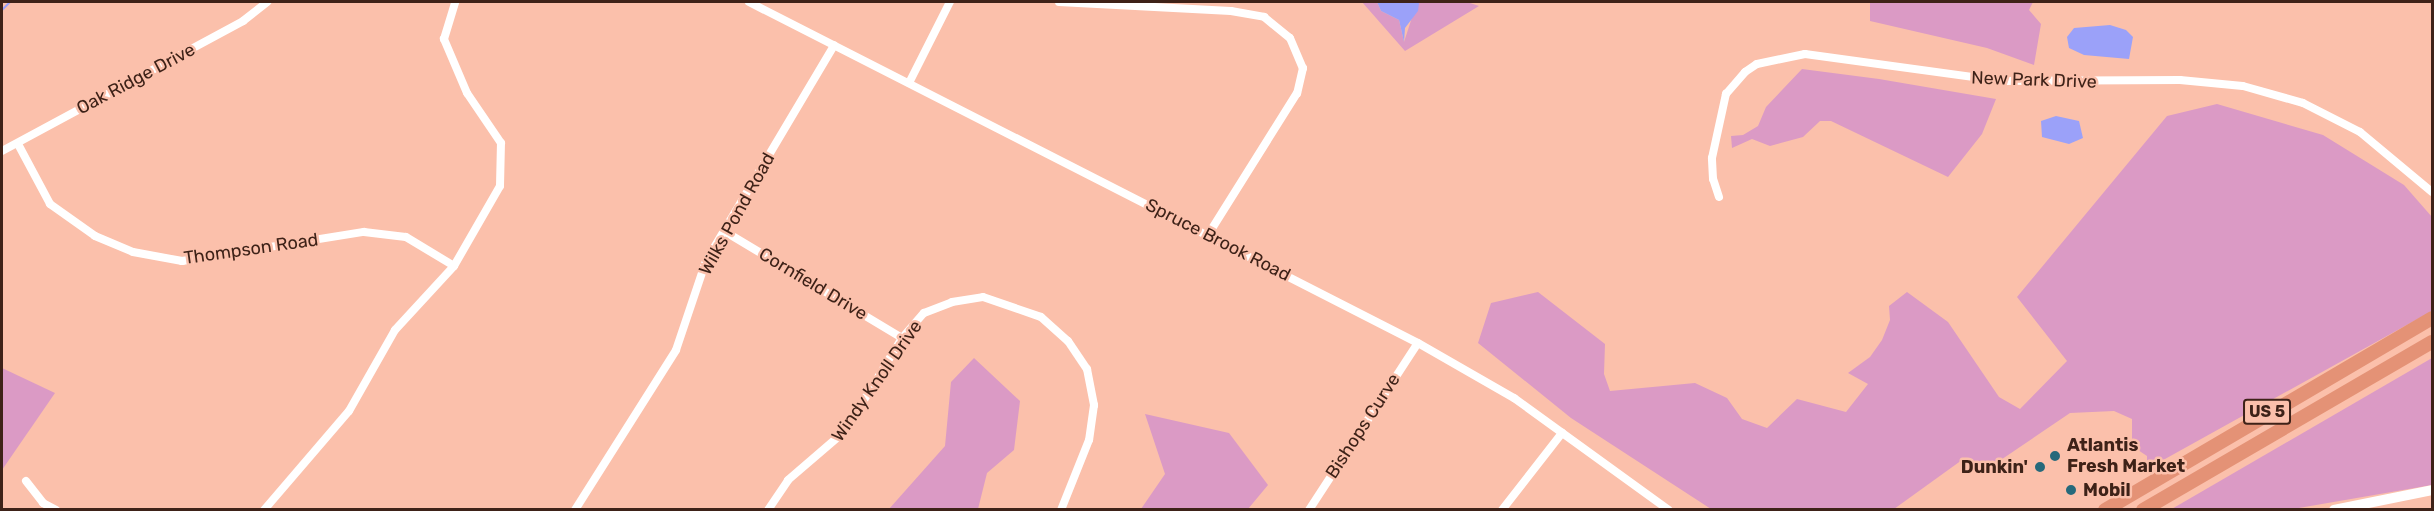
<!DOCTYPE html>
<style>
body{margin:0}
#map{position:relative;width:2434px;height:511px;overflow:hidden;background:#fbc0ab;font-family:Rubik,sans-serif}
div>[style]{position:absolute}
.green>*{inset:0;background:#db9ac5}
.water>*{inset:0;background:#9ba1f9}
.stream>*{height:2px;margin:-1px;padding:0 1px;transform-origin:1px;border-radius:1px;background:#9ba1f9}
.minor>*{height:8px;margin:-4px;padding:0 4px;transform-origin:4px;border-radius:4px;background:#fff}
.tertiary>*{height:10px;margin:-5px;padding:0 5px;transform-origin:5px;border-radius:5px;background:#fff}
.trunk>*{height:14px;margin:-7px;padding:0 7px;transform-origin:7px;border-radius:7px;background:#e49276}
.dots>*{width:16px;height:16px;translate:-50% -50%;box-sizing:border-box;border:3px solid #fbc0ab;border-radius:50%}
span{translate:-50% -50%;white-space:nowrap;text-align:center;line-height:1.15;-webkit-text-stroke:5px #fbc0ab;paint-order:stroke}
.shield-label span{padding:2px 4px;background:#fbc0ab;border:2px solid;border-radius:4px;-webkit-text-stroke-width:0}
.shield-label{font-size:16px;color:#3e2218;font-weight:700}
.street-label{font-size:18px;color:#3e2218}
.poi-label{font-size:18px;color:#3e2218;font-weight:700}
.left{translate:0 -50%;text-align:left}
.right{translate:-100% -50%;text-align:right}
.frame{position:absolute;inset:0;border:3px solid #3e2218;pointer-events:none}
</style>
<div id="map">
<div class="green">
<div style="clip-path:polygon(1362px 2px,1377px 2px,1381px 11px,1399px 20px,1404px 42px,1417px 2px,1467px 2px,1479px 6px,1405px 51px)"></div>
<div style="clip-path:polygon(1870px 2px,2033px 2px,2029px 10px,2041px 24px,2034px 65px,1987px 48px,1870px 21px)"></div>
<div style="clip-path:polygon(1802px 69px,1879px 79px,1996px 99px,1982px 134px,1948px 177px,1831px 121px,1820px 121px,1803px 137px,1770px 146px,1752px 139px,1732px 148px,1731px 136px,1743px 135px,1758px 126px,1766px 107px)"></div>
<div style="clip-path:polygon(2217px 104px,2323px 135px,2404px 185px,2432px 217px,2432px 311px,2147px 469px,2147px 456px,2132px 446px,2132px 419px,2114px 411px,2070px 413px,1980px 474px,1962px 460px,1894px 509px,1711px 509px,1571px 418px,1478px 343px,1491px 303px,1538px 292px,1605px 344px,1604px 374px,1610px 391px,1695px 383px,1727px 398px,1742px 419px,1767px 428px,1797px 399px,1846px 412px,1868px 384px,1848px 373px,1870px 357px,1882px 340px,1890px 320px,1889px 306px,1907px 292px,1948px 322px,1999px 397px,2020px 409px,2067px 361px,2017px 297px,2167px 116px)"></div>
<div style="clip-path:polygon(974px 358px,1020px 401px,1014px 450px,987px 473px,978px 509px,889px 509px,945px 446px,951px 382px)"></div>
<div style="clip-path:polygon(2432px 358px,2432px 485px,2293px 509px,2170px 510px)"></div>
<div style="clip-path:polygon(2px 368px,55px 393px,2px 470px)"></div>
<div style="clip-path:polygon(1145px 414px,1229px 433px,1268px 485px,1248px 509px,1141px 509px,1165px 474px)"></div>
</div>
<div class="water">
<div style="clip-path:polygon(1377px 2px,1419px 3px,1418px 11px,1405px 28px,1404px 42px,1399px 20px,1381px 11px)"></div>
<div style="clip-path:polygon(2110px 25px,2126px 30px,2133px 37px,2129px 59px,2084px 55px,2069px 48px,2067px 37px,2074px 28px)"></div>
<div style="clip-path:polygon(2056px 116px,2079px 121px,2083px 138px,2069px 144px,2042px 137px,2041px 121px)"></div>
</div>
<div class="stream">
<div style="left:2px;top:10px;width:11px;rotate:-45deg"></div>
</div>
<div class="minor">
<div style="left:749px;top:2px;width:751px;rotate:27.01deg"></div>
<div style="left:1418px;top:343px;width:111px;rotate:29.8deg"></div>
<div style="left:1514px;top:398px;width:191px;rotate:35.9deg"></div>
<div style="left:1059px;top:2px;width:172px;rotate:3deg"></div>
<div style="left:1231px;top:11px;width:34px;rotate:10deg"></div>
<div style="left:1264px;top:17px;width:33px;rotate:39deg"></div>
<div style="left:1290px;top:38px;width:33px;rotate:67deg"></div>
<div style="left:1303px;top:68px;width:26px;rotate:103deg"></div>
<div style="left:1297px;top:93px;width:168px;rotate:122.1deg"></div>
<div style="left:909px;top:83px;width:91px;rotate:-63.2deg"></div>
<div style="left:18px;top:144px;width:68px;rotate:61.9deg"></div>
<div style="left:50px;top:204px;width:55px;rotate:35.4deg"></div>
<div style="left:95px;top:236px;width:41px;rotate:22.8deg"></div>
<div style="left:133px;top:252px;width:50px;rotate:10.4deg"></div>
<div style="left:182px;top:261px;width:184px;rotate:-9.1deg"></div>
<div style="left:364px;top:232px;width:42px;rotate:6.8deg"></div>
<div style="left:406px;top:237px;width:56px;rotate:31.1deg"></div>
<div style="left:2px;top:151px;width:274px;rotate:-28.3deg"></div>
<div style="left:243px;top:21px;width:31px;rotate:-38deg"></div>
<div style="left:1719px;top:197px;width:19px;rotate:-108deg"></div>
<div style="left:1713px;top:179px;width:21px;rotate:-93deg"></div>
<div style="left:1712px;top:158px;width:66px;rotate:-77.7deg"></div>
<div style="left:1726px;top:94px;width:29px;rotate:-49deg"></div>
<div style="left:1745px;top:72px;width:14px;rotate:-34deg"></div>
<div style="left:1757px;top:64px;width:49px;rotate:-11.8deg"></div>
<div style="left:1805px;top:54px;width:200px;rotate:7.8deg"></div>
<div style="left:2003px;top:81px;width:177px;rotate:-0.3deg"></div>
<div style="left:2180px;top:80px;width:63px;rotate:5.4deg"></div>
<div style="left:2243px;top:86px;width:62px;rotate:15.8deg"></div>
<div style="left:2303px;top:103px;width:64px;rotate:27deg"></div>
<div style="left:2360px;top:132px;width:94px;rotate:39.8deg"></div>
<div style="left:724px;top:231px;width:208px;rotate:31deg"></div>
<div style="left:26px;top:481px;width:28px;rotate:52deg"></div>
<div style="left:43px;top:503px;width:15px;rotate:28deg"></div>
<div style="left:264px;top:510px;width:130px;rotate:-49.4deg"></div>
<div style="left:349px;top:411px;width:93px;rotate:-60.4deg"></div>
<div style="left:395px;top:330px;width:87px;rotate:-47.3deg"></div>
<div style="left:454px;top:266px;width:92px;rotate:-60.1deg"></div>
<div style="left:500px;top:186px;width:43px;rotate:-88.7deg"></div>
<div style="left:501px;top:143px;width:60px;rotate:-124.2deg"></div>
<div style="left:467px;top:93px;width:59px;rotate:-113.1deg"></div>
<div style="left:444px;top:39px;width:39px;rotate:-73deg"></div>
<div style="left:575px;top:510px;width:189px;rotate:-57.7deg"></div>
<div style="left:676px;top:350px;width:94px;rotate:-71.4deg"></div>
<div style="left:706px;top:261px;width:251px;rotate:-59.3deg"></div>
<div style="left:768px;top:510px;width:36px;rotate:-56deg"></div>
<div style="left:788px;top:480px;width:75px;rotate:-40.7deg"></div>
<div style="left:845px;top:431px;width:109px;rotate:-58.5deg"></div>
<div style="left:902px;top:338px;width:33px;rotate:-49deg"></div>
<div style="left:924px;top:313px;width:30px;rotate:-21deg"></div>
<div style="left:952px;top:302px;width:31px;rotate:-9deg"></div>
<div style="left:983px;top:297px;width:61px;rotate:19deg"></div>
<div style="left:1041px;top:317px;width:36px;rotate:42deg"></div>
<div style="left:1068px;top:341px;width:34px;rotate:56deg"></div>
<div style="left:1087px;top:369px;width:37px;rotate:79deg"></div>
<div style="left:1094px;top:405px;width:35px;rotate:98deg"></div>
<div style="left:1089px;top:440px;width:75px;rotate:111.8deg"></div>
<div style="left:1309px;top:510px;width:199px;rotate:-56.9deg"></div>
<div style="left:1502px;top:510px;width:98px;rotate:-52.1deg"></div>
</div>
<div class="tertiary">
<div style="left:2334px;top:510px;width:100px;rotate:-11.5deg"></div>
</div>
<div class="trunk">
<div style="left:2105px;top:510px;width:379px;rotate:-30.4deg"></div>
<div style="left:2143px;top:510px;width:334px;rotate:-30.2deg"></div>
</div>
<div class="dots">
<div style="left:2055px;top:456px;background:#26697b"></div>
<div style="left:2040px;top:467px;background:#26697b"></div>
<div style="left:2071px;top:490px;background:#26697b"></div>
</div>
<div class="shield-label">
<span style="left:2267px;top:412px">US 5</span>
</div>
<div class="street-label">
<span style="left:136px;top:79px;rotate:-28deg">Oak Ridge Drive</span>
<span style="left:2034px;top:80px;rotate:2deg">New Park Drive</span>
<span style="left:737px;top:214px;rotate:-61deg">Wilks Pond Road</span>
<span style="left:1218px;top:240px;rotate:27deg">Spruce Brook Road</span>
<span style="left:251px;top:249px;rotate:-8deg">Thompson Road</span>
<span style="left:813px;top:284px;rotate:31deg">Cornfield Drive</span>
<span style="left:877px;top:381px;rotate:-55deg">Windy Knoll Drive</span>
<span style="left:1363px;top:426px;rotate:-57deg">Bishops Curve</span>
</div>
<div class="poi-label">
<span class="left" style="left:2067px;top:456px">Atlantis<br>Fresh Market</span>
<span class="right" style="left:2028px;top:467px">Dunkin'</span>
<span class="left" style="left:2083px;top:490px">Mobil</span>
</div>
<div class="frame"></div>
</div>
